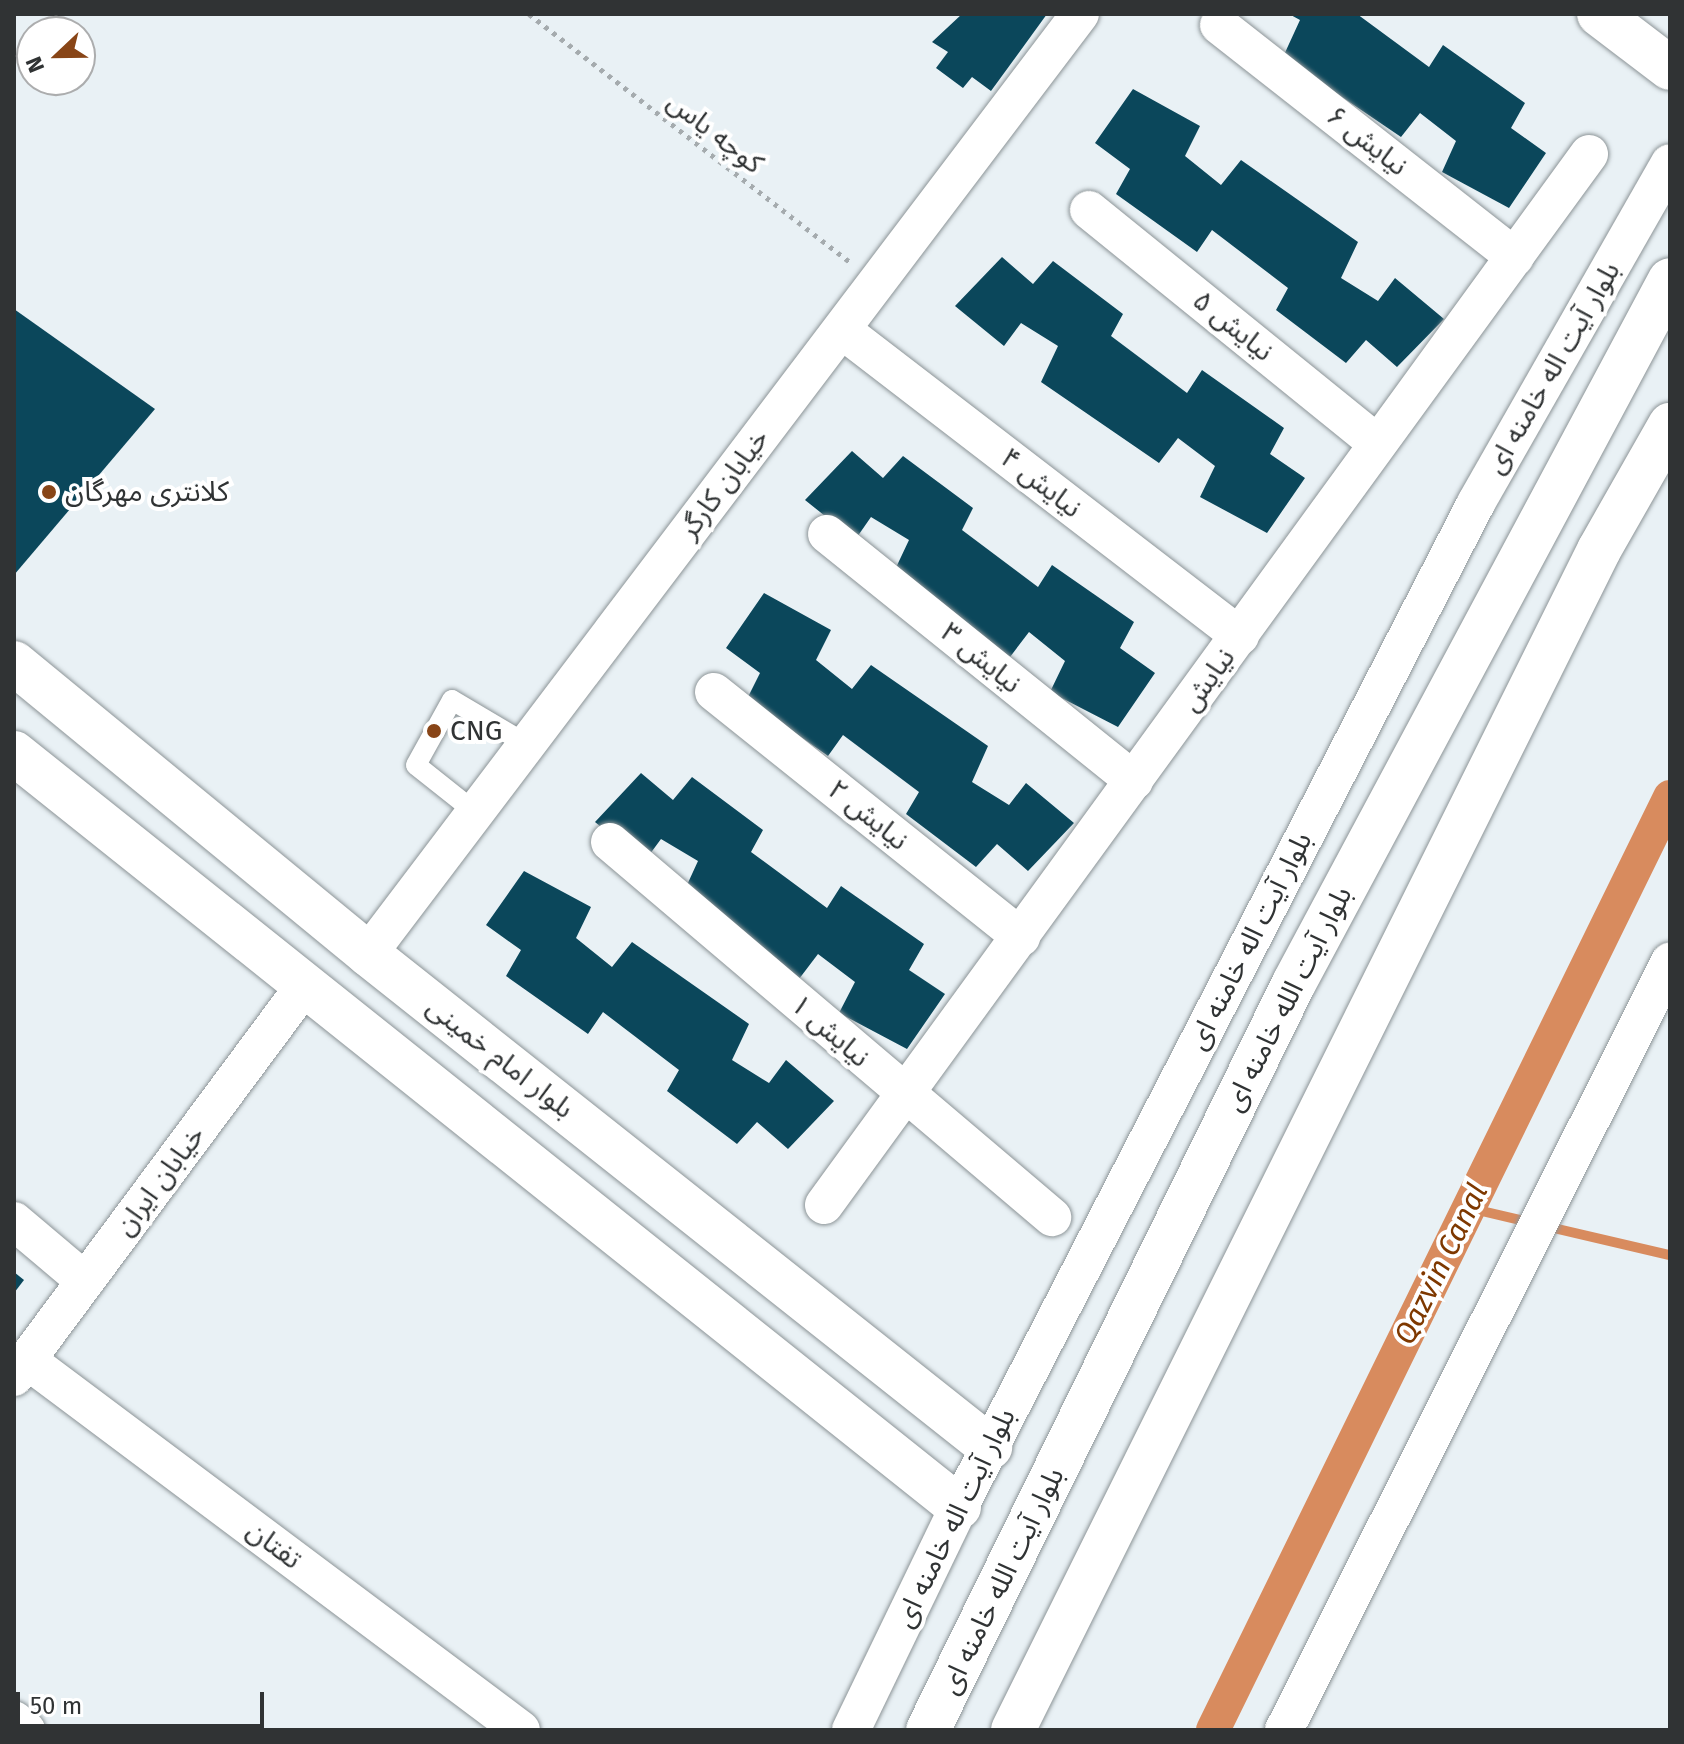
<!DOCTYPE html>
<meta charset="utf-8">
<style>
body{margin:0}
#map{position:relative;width:1684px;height:1744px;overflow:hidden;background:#e9f1f5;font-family:"Fira Sans","Noto Sans Arabic",sans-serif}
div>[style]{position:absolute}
.stream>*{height:10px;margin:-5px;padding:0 5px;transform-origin:5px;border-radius:5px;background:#d88b5e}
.canal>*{height:34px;margin:-17px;padding:0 17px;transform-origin:17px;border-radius:17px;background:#d88b5e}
.building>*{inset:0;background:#0b475b}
.path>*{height:5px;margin-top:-2.5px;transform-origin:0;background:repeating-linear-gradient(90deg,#a5abae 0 4px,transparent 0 10px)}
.roads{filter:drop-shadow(0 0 2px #8c9497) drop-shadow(0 0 2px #8c9497)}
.service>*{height:20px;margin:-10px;padding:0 10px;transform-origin:10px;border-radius:10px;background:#fff}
.minor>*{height:38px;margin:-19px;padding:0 19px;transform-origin:19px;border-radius:19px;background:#fff}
.tertiary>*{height:44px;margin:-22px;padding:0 22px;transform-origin:22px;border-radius:22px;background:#fff}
.secondary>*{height:44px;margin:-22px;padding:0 22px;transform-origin:22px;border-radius:22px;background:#fff}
.dots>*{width:22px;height:22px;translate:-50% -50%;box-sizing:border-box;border:4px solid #fff;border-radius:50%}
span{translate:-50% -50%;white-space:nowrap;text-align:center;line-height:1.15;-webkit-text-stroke:8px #fff;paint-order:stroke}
.street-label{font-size:28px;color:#303334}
.poi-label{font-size:28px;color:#303334}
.left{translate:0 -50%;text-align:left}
.water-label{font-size:30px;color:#7e3800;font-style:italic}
.frame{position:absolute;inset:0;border:16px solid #303334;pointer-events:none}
.north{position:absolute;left:16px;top:16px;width:80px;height:80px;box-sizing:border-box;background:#fff;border:2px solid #acadae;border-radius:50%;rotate:248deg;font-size:22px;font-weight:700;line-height:32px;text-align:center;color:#303334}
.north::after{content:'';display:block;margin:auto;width:28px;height:36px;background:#884517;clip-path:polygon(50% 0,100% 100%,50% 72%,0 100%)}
.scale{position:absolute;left:16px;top:1692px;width:248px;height:36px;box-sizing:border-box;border:4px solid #303334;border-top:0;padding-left:10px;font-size:24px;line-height:28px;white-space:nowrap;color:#303334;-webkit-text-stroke:6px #fff;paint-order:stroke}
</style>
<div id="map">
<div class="stream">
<div style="left:1469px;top:1208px;width:62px;rotate:13.1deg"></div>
<div style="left:1545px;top:1226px;width:128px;rotate:13.1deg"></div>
</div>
<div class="canal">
<div style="left:1213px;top:1730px;width:1039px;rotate:-63.9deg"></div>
</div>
<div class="building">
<div style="clip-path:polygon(962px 14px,1047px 14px,991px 91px,972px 77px,963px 88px,936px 68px,948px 52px,932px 42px)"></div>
<div style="clip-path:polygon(1289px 14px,1357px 14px,1429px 67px,1443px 45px,1525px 103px,1511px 128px,1546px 153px,1509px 208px,1442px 172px,1456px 141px,1420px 113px,1401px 137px,1283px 57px,1300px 20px)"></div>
<div style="clip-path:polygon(1133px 89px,1200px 126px,1185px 156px,1221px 185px,1241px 160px,1358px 242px,1341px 278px,1378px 301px,1395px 278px,1444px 319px,1397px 367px,1366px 340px,1346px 363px,1276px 310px,1288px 288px,1212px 230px,1197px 252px,1116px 194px,1130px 169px,1095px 143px)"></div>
<div style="clip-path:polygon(1002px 257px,1033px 284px,1053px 261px,1123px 314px,1111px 336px,1187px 393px,1202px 370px,1284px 428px,1270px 454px,1305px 478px,1267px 533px,1200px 497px,1215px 466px,1178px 438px,1159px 463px,1041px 382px,1058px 346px,1021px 323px,1004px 346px,955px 306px)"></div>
<div style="clip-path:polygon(14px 309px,155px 409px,14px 575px)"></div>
<div style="clip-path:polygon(852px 451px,883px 478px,903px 456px,973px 508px,962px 530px,1038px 587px,1052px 565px,1134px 622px,1120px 648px,1155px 673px,1118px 727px,1050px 692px,1065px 661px,1029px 632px,1010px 657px,892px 576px,909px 540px,871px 517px,855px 540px,805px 500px)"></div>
<div style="clip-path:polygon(764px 593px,831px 630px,816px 660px,852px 689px,871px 665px,988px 746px,972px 782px,1009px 805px,1026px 783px,1074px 823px,1028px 871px,997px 844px,976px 867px,906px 814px,919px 792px,843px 735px,828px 756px,747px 699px,760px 673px,726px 648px)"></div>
<div style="clip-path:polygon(641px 773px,673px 800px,692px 777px,763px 830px,751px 852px,827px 908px,841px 886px,924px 944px,909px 970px,945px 994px,907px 1049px,839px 1013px,855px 982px,818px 954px,799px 979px,681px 898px,698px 861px,661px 839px,644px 862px,595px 822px)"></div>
<div style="clip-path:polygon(524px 871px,591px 907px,576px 938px,612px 967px,632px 942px,749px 1024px,732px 1060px,769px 1083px,786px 1060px,834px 1101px,788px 1149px,757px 1122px,737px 1144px,667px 1091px,679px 1070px,603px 1012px,588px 1034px,506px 976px,521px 950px,486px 925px)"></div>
<div style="clip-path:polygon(14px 1272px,24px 1280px,14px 1293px)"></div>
</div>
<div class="path">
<div style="left:529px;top:14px;width:406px;rotate:37.7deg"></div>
</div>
<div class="roads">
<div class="service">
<div style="left:475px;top:812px;width:75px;rotate:-141.5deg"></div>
<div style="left:416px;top:765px;width:74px;rotate:-61deg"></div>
<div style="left:452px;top:700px;width:86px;rotate:30.7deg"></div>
</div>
<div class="minor">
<div style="left:1219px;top:25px;width:376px;rotate:38.1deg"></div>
<div style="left:1089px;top:210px;width:370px;rotate:39deg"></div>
<div style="left:842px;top:330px;width:502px;rotate:37.55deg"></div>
<div style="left:827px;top:534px;width:394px;rotate:38.8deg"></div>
<div style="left:714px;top:692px;width:393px;rotate:38.6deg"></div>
<div style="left:610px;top:842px;width:580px;rotate:40.31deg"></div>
<div style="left:368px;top:954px;width:1179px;rotate:-52.86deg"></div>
<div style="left:824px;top:1205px;width:1300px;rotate:-53.95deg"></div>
<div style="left:14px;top:1221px;width:93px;rotate:40.2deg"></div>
<div style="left:27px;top:1360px;width:617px;rotate:36.83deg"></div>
<div style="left:14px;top:1377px;width:488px;rotate:-53.4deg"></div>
<div style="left:14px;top:1720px;width:16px;rotate:40deg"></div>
<div style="left:851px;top:1730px;width:248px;rotate:-64.2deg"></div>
<div style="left:959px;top:1507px;width:1129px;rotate:-62.75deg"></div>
<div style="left:1476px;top:503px;width:391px;rotate:-60.3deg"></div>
<div style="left:1284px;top:1730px;width:860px;rotate:-63.32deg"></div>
</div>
<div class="tertiary">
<div style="left:1599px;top:14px;width:89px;rotate:37.3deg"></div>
<div style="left:14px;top:663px;width:458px;rotate:39.4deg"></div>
<div style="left:368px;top:954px;width:794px;rotate:38.4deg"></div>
<div style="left:14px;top:753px;width:1209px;rotate:38.59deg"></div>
</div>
<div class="secondary">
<div style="left:928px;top:1730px;width:832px;rotate:-63.9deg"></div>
<div style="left:1294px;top:983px;width:797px;rotate:-61.86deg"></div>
<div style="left:1013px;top:1730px;width:1317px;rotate:-63.59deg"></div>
<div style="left:1599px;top:550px;width:144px;rotate:-60.4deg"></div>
</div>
</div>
<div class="dots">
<div style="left:49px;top:492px;background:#884517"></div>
<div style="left:434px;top:731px;background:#884517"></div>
</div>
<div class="street-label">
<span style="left:715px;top:133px;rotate:38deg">کوچه یاس</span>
<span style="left:1367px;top:141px;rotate:38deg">نیایش ۶</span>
<span style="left:1233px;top:326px;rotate:39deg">نیایش ۵</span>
<span style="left:1553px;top:368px;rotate:-60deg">بلوار آیت اله خامنه ای</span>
<span style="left:1041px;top:483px;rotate:38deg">نیایش ۴</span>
<span style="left:724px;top:484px;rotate:-53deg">خیابان کارگر</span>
<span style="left:981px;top:658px;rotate:39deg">نیایش ۳</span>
<span style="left:1208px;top:680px;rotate:-54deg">نیایش</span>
<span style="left:868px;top:815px;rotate:39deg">نیایش ۲</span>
<span style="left:1250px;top:941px;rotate:-63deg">بلوار آیت اله خامنه ای</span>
<span style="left:1288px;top:999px;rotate:-63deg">بلوار آیت الله خامنه ای</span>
<span style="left:830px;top:1031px;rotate:41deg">نیایش ۱</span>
<span style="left:500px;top:1058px;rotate:38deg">بلوار امام خمینی</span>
<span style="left:160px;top:1181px;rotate:-53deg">خیابان ایران</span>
<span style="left:955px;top:1518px;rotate:-64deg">بلوار آیت اله خامنه ای</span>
<span style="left:274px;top:1545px;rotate:37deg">تفتان</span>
<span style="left:1002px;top:1581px;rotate:-64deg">بلوار آیت الله خامنه ای</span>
</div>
<div class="poi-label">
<span class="left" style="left:65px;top:492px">کلانتری مهرگان</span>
<span class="left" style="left:450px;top:731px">CNG</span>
</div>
<div class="water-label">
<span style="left:1441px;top:1264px;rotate:-64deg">Qazvin Canal</span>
</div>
<div class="frame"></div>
<div class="north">N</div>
<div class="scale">50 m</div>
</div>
